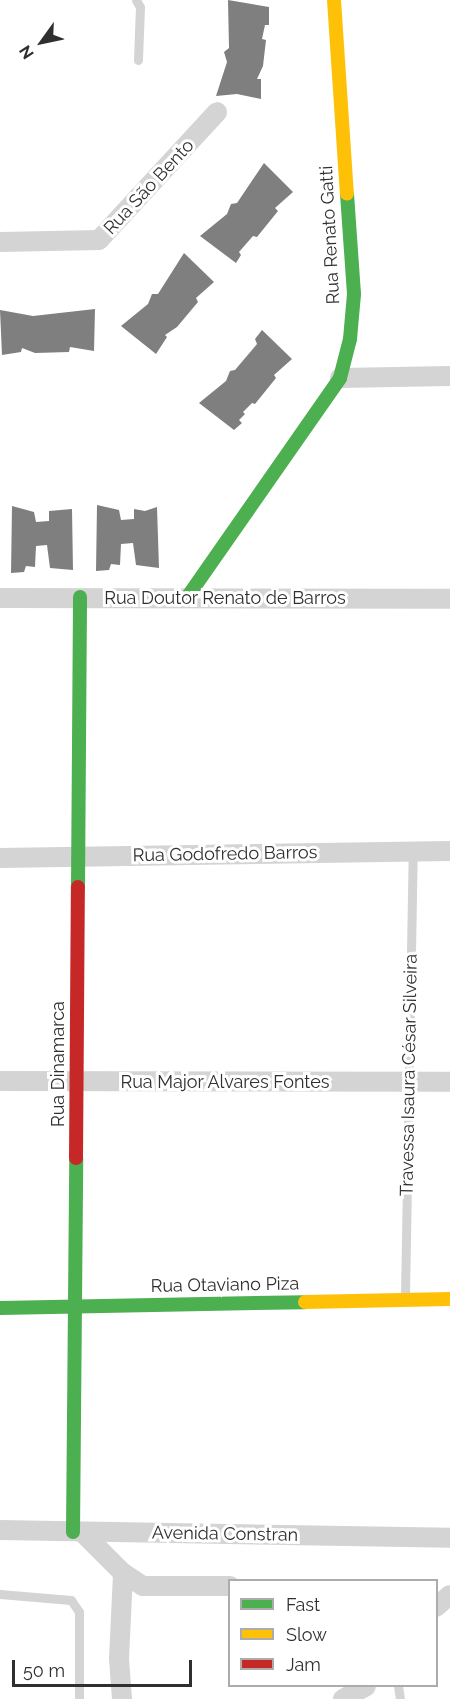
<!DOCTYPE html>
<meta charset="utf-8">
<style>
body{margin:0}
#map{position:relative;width:450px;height:1699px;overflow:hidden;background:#fff;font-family:Raleway,sans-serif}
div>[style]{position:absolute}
.building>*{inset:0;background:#7f7f7f}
.lane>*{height:9px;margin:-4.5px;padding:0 4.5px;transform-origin:4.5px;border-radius:4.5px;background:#d4d4d4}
.street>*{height:20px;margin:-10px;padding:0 10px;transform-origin:10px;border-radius:10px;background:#d4d4d4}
.fast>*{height:14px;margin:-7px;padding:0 7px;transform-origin:7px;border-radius:7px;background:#4caf50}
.slow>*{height:14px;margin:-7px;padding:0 7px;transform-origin:7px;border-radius:7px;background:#ffc107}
.jam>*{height:14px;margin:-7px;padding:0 7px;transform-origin:7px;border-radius:7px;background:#c62828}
span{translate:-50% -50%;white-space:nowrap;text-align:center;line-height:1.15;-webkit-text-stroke:6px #fff;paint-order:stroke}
.street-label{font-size:18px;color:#2f2f2f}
.legend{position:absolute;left:228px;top:1579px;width:210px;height:108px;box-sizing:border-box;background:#fff;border:2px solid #acacac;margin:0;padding:8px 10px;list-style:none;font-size:18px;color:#2f2f2f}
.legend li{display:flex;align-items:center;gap:12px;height:30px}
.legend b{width:30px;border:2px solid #acacac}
.north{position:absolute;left:12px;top:12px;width:60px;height:60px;-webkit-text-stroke:4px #fff;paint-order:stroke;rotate:237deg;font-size:16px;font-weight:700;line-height:24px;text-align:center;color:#2f2f2f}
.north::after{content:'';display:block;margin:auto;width:21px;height:27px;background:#2f2f2f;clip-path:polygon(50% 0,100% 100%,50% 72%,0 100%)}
.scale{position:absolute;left:12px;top:1660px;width:180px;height:27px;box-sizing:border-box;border:3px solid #2f2f2f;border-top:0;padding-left:8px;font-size:18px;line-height:21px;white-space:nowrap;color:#2f2f2f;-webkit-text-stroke:4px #fff;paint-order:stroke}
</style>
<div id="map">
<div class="building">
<div style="clip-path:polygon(228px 0,269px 7px,269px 25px,265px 25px,262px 39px,266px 40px,263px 66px,257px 79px,261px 79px,261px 99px,237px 94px,216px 96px,227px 62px,224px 52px,229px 48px)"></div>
<div style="clip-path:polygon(264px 163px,293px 192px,275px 208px,278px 211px,257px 237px,253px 236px,239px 252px,241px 255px,236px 263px,200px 236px,227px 214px,231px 204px,237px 203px)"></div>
<div style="clip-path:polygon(184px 253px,214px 282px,196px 298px,198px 302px,177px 327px,165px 335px,167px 337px,156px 354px,121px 326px,148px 304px,152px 294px,158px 294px)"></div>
<div style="clip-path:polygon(95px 309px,94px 351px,70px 347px,69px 352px,35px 353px,22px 348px,21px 352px,2px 355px,0 310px,33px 316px)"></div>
<div style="clip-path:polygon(262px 330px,292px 359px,274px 375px,276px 378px,255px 404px,252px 403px,243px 412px,245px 414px,239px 420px,242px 423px,234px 430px,199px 403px,226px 381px,230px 371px,235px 370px,257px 344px,255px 339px)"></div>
<div style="clip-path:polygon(97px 505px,119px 510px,121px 520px,134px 519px,134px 509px,145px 511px,157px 507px,159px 568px,136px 565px,133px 543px,121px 544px,120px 565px,111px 564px,109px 570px,96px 571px)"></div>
<div style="clip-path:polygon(12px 506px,34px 512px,36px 522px,49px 521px,49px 511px,72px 509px,73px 570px,50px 568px,47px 545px,36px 546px,35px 567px,26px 566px,24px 572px,11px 573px)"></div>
</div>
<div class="lane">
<div style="left:136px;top:0;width:8px;rotate:60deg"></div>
<div style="left:140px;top:7px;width:53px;rotate:92.2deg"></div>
<div style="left:405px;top:1296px;width:444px;rotate:-89deg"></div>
<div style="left:0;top:1594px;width:71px;rotate:4.8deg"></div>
<div style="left:71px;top:1600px;width:14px;rotate:56deg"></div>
<div style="left:79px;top:1612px;width:87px;rotate:90deg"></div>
<div style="left:398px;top:1686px;width:13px;rotate:81deg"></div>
</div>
<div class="street">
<div style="left:0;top:242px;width:99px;rotate:-1.2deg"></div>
<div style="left:99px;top:240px;width:174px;rotate:-47.3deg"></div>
<div style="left:340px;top:378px;width:110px;rotate:-1deg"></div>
<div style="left:0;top:598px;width:450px;rotate:0.1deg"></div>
<div style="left:0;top:858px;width:450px;rotate:-0.9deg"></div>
<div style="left:0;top:1081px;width:450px;rotate:0.1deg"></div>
<div style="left:0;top:1530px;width:450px;rotate:1deg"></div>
<div style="left:82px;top:1532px;width:58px;rotate:45deg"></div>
<div style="left:123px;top:1573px;width:24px;rotate:33deg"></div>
<div style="left:143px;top:1586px;width:87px"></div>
<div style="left:436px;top:1607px;width:18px;rotate:-41deg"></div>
<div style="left:122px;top:1699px;width:40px;rotate:-94.3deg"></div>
<div style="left:119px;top:1659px;width:86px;rotate:-87.3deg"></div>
<div style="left:343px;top:1699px;width:26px;rotate:-29deg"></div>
</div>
<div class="fast">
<div style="left:186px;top:599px;width:269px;rotate:-55.1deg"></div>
<div style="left:340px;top:378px;width:40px;rotate:-75.6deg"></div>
<div style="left:350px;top:339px;width:45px;rotate:-84.9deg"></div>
<div style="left:354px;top:294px;width:100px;rotate:-94deg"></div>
<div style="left:78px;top:887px;width:290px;rotate:-89.6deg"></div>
<div style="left:0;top:1308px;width:305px;rotate:-1.1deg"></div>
<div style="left:73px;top:1532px;width:374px;rotate:-89.5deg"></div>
</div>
<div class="slow">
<div style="left:334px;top:0;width:194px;rotate:86.2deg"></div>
<div style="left:305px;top:1302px;width:145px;rotate:-1.2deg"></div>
</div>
<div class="jam">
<div style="left:76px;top:1158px;width:271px;rotate:-89.6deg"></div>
</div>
<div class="street-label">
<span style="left:149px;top:187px;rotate:-47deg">Rua São Bento</span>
<span style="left:330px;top:235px;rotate:-93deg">Rua Renato Gatti</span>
<span style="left:225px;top:598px">Rua Doutor Renato de Barros</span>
<span style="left:225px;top:854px;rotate:-1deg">Rua Godofredo Barros</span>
<span style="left:58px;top:1064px;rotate:-90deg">Rua Dinamarca</span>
<span style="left:409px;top:1075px;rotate:-89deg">Travessa Isaura César Silveira</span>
<span style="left:225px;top:1082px">Rua Major Alvares Fontes</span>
<span style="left:225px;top:1285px;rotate:-1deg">Rua Otaviano Piza</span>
<span style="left:225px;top:1534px;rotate:1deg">Avenida Constran</span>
</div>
<ul class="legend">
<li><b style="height:8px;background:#4caf50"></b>Fast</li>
<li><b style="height:8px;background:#ffc107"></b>Slow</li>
<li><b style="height:8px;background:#c62828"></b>Jam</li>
</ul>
<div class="north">N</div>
<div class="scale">50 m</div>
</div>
